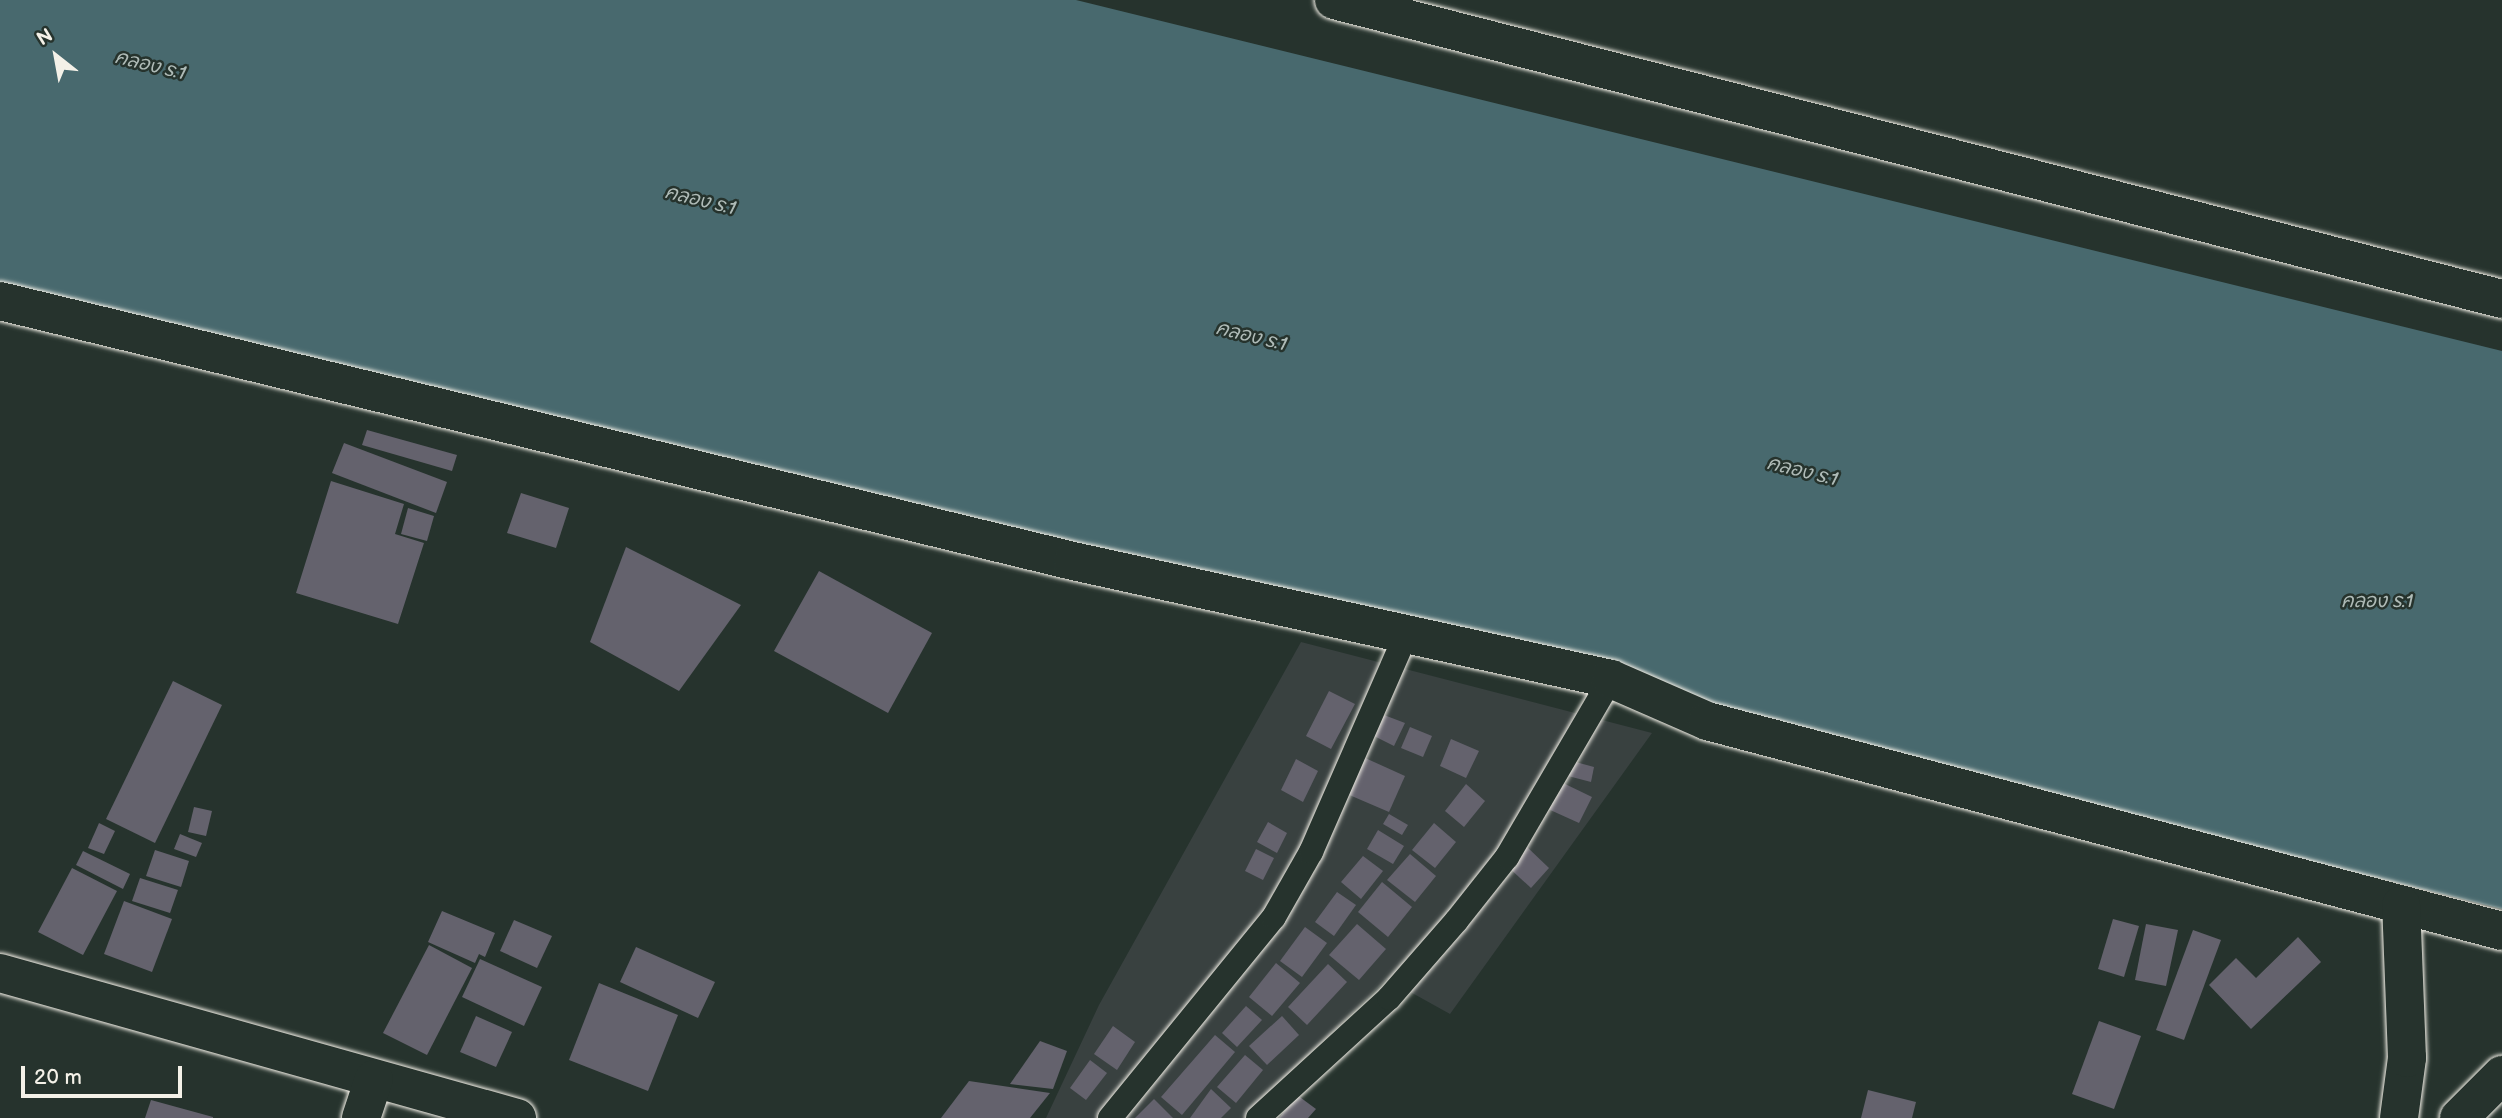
<!DOCTYPE html>
<meta charset="utf-8">
<style>
body{margin:0}
#map{position:relative;width:2502px;height:1118px;overflow:hidden;background:#26332d;font-family:"Balsamiq Sans","Playpen Sans Thai",sans-serif}
div>[style]{position:absolute}
.built>*{inset:0;background:#394140}
.water>*{inset:0;background:#48696e}
.building>*{inset:0;background:#64626d}
.roads{filter:drop-shadow(0 0 2px #f4f1e8) drop-shadow(0 0 2px #f4f1e8)}
.service>*{height:24px;margin:-12px;padding:0 12px;transform-origin:12px;border-radius:12px;background:#26332d}
.minor>*{height:38px;margin:-19px;padding:0 19px;transform-origin:19px;border-radius:19px;background:#26332d}
span{translate:-50% -50%;white-space:nowrap;text-align:center;line-height:1.15;-webkit-text-stroke:5px #26332d;paint-order:stroke}
.water-label{font-size:19px;color:#afbbb7;font-style:italic}
.north{position:absolute;left:21px;top:21px;width:70px;height:70px;-webkit-text-stroke:5px #26332d;paint-order:stroke;rotate:329deg;font-size:19px;font-weight:700;line-height:28px;text-align:center;color:#f4f1e8}
.north::after{content:'';display:block;margin:auto;width:24px;height:32px;background:#f4f1e8;clip-path:polygon(50% 0,100% 100%,50% 72%,0 100%)}
.scale{position:absolute;left:21px;top:1066px;width:161px;height:32px;box-sizing:border-box;border:4px solid #f4f1e8;border-top:0;padding-left:9px;font-size:21px;line-height:24px;white-space:nowrap;color:#f4f1e8;-webkit-text-stroke:5px #26332d;paint-order:stroke}
</style>
<div id="map">
<div class="built">
<div style="clip-path:polygon(1301px 642px,1652px 733px,1450px 1014px,1387px 979px,1244px 1118px,1046px 1118px,1099px 1005px)"></div>
</div>
<div class="water">
<div style="clip-path:polygon(0 0,1076px 0,2502px 351px,2502px 909px,0 287px)"></div>
</div>
<div class="building">
<div style="clip-path:polygon(367px 430px,457px 455px,452px 471px,362px 445px)"></div>
<div style="clip-path:polygon(344px 443px,447px 482px,436px 513px,332px 473px)"></div>
<div style="clip-path:polygon(331px 481px,404px 504px,395px 534px,424px 543px,398px 624px,296px 593px)"></div>
<div style="clip-path:polygon(521px 493px,569px 508px,556px 548px,507px 533px)"></div>
<div style="clip-path:polygon(408px 508px,434px 516px,427px 541px,401px 534px)"></div>
<div style="clip-path:polygon(626px 547px,741px 605px,679px 691px,590px 642px)"></div>
<div style="clip-path:polygon(819px 571px,932px 633px,888px 713px,774px 651px)"></div>
<div style="clip-path:polygon(173px 681px,222px 705px,155px 843px,106px 819px)"></div>
<div style="clip-path:polygon(1329px 691px,1355px 704px,1331px 749px,1306px 736px)"></div>
<div style="clip-path:polygon(1384px 715px,1405px 723px,1394px 746px,1374px 736px)"></div>
<div style="clip-path:polygon(1410px 727px,1432px 736px,1423px 757px,1401px 748px)"></div>
<div style="clip-path:polygon(1451px 739px,1479px 751px,1466px 778px,1440px 766px)"></div>
<div style="clip-path:polygon(1363px 757px,1405px 776px,1389px 812px,1347px 794px)"></div>
<div style="clip-path:polygon(1296px 759px,1318px 771px,1303px 802px,1281px 790px)"></div>
<div style="clip-path:polygon(1572px 761px,1594px 767px,1591px 782px,1568px 776px)"></div>
<div style="clip-path:polygon(1561px 782px,1592px 797px,1579px 823px,1548px 809px)"></div>
<div style="clip-path:polygon(1466px 784px,1485px 801px,1464px 827px,1445px 811px)"></div>
<div style="clip-path:polygon(194px 807px,212px 811px,206px 836px,188px 832px)"></div>
<div style="clip-path:polygon(1389px 814px,1408px 825px,1402px 835px,1383px 824px)"></div>
<div style="clip-path:polygon(1268px 822px,1287px 833px,1277px 853px,1257px 842px)"></div>
<div style="clip-path:polygon(99px 823px,115px 831px,104px 854px,88px 848px)"></div>
<div style="clip-path:polygon(1434px 823px,1456px 842px,1435px 868px,1412px 850px)"></div>
<div style="clip-path:polygon(1378px 830px,1404px 846px,1393px 864px,1367px 849px)"></div>
<div style="clip-path:polygon(180px 834px,202px 843px,196px 857px,174px 849px)"></div>
<div style="clip-path:polygon(1526px 846px,1549px 868px,1531px 888px,1507px 866px)"></div>
<div style="clip-path:polygon(1256px 849px,1274px 858px,1263px 880px,1245px 871px)"></div>
<div style="clip-path:polygon(155px 850px,189px 861px,181px 887px,146px 876px)"></div>
<div style="clip-path:polygon(83px 851px,130px 874px,123px 889px,76px 865px)"></div>
<div style="clip-path:polygon(1410px 854px,1436px 876px,1415px 902px,1387px 880px)"></div>
<div style="clip-path:polygon(1363px 856px,1383px 871px,1361px 899px,1341px 882px)"></div>
<div style="clip-path:polygon(72px 868px,117px 891px,83px 955px,38px 932px)"></div>
<div style="clip-path:polygon(140px 878px,178px 890px,170px 913px,132px 901px)"></div>
<div style="clip-path:polygon(1382px 882px,1412px 907px,1388px 937px,1358px 912px)"></div>
<div style="clip-path:polygon(1337px 892px,1356px 905px,1334px 936px,1315px 922px)"></div>
<div style="clip-path:polygon(124px 901px,172px 919px,152px 972px,104px 954px)"></div>
<div style="clip-path:polygon(442px 911px,495px 933px,485px 957px,479px 954px,475px 963px,428px 942px)"></div>
<div style="clip-path:polygon(2113px 919px,2139px 926px,2124px 977px,2098px 969px)"></div>
<div style="clip-path:polygon(514px 920px,552px 936px,537px 968px,500px 951px)"></div>
<div style="clip-path:polygon(1357px 924px,1386px 949px,1359px 980px,1329px 955px)"></div>
<div style="clip-path:polygon(2146px 924px,2178px 930px,2166px 986px,2135px 980px)"></div>
<div style="clip-path:polygon(1305px 927px,1327px 943px,1302px 977px,1280px 961px)"></div>
<div style="clip-path:polygon(2193px 930px,2221px 940px,2184px 1040px,2156px 1030px)"></div>
<div style="clip-path:polygon(2298px 937px,2321px 962px,2251px 1029px,2209px 985px,2236px 958px,2256px 978px)"></div>
<div style="clip-path:polygon(429px 945px,472px 968px,427px 1055px,383px 1033px)"></div>
<div style="clip-path:polygon(636px 947px,715px 982px,698px 1018px,620px 982px)"></div>
<div style="clip-path:polygon(480px 959px,542px 987px,524px 1026px,462px 997px)"></div>
<div style="clip-path:polygon(1276px 963px,1300px 983px,1272px 1016px,1249px 997px)"></div>
<div style="clip-path:polygon(1328px 964px,1347px 982px,1307px 1025px,1288px 1007px)"></div>
<div style="clip-path:polygon(599px 983px,678px 1015px,648px 1091px,569px 1060px)"></div>
<div style="clip-path:polygon(1246px 1006px,1262px 1020px,1237px 1047px,1222px 1033px)"></div>
<div style="clip-path:polygon(476px 1016px,512px 1032px,496px 1067px,460px 1052px)"></div>
<div style="clip-path:polygon(1282px 1016px,1299px 1035px,1267px 1065px,1249px 1046px)"></div>
<div style="clip-path:polygon(2099px 1021px,2141px 1036px,2114px 1109px,2072px 1094px)"></div>
<div style="clip-path:polygon(1113px 1026px,1135px 1042px,1117px 1070px,1094px 1054px)"></div>
<div style="clip-path:polygon(1215px 1035px,1235px 1052px,1182px 1115px,1161px 1097px)"></div>
<div style="clip-path:polygon(1040px 1041px,1067px 1051px,1053px 1089px,1010px 1084px)"></div>
<div style="clip-path:polygon(1245px 1055px,1263px 1070px,1236px 1103px,1217px 1087px)"></div>
<div style="clip-path:polygon(1090px 1060px,1107px 1073px,1086px 1100px,1070px 1088px)"></div>
<div style="clip-path:polygon(969px 1081px,1050px 1093px,1030px 1118px,941px 1118px)"></div>
<div style="clip-path:polygon(1211px 1089px,1231px 1108px,1221px 1118px,1190px 1118px)"></div>
<div style="clip-path:polygon(1868px 1090px,1916px 1102px,1912px 1118px,1861px 1118px)"></div>
<div style="clip-path:polygon(1297px 1095px,1316px 1109px,1308px 1118px,1279px 1118px)"></div>
<div style="clip-path:polygon(1154px 1099px,1173px 1118px,1135px 1118px)"></div>
<div style="clip-path:polygon(151px 1100px,213px 1117px,213px 1118px,145px 1118px)"></div>
</div>
<div class="roads">
<div class="service">
<div style="left:1110px;top:1118px;width:259px;rotate:-50.8deg"></div>
<div style="left:1274px;top:917px;width:75px;rotate:-60.4deg"></div>
<div style="left:1311px;top:852px;width:237px;rotate:-66.4deg"></div>
<div style="left:1258px;top:1118px;width:178px;rotate:-42.5deg"></div>
<div style="left:1389px;top:998px;width:103px;rotate:-48.9deg"></div>
<div style="left:1457px;top:920px;width:80px;rotate:-51.6deg"></div>
<div style="left:1507px;top:857px;width:206px;rotate:-59.7deg"></div>
</div>
<div class="minor">
<div style="left:1334px;top:0;width:1206px;rotate:14.36deg"></div>
<div style="left:0;top:301px;width:1104px;rotate:13.62deg"></div>
<div style="left:1073px;top:561px;width:551px;rotate:12.37deg"></div>
<div style="left:1611px;top:679px;width:105px;rotate:23.6deg"></div>
<div style="left:1707px;top:721px;width:822px;rotate:14.8deg"></div>
<div style="left:0;top:973px;width:537px;rotate:15.67deg"></div>
<div style="left:361px;top:1118px;width:41px;rotate:-71.6deg"></div>
<div style="left:2399px;top:1118px;width:61px;rotate:-82.4deg"></div>
<div style="left:2407px;top:1058px;width:153px;rotate:-92.2deg"></div>
<div style="left:2459px;top:1118px;width:61px;rotate:-45deg"></div>
</div>
</div>
<div class="water-label">
<span style="left:150px;top:66px;rotate:14deg">คลอง ร.1</span>
<span style="left:700px;top:201px;rotate:14deg">คลอง ร.1</span>
<span style="left:1251px;top:337px;rotate:14deg">คลอง ร.1</span>
<span style="left:1802px;top:472px;rotate:14deg">คลอง ร.1</span>
<span style="left:2377px;top:602px">คลอง ร.1</span>
</div>
<div class="north">N</div>
<div class="scale">20 m</div>
</div>
